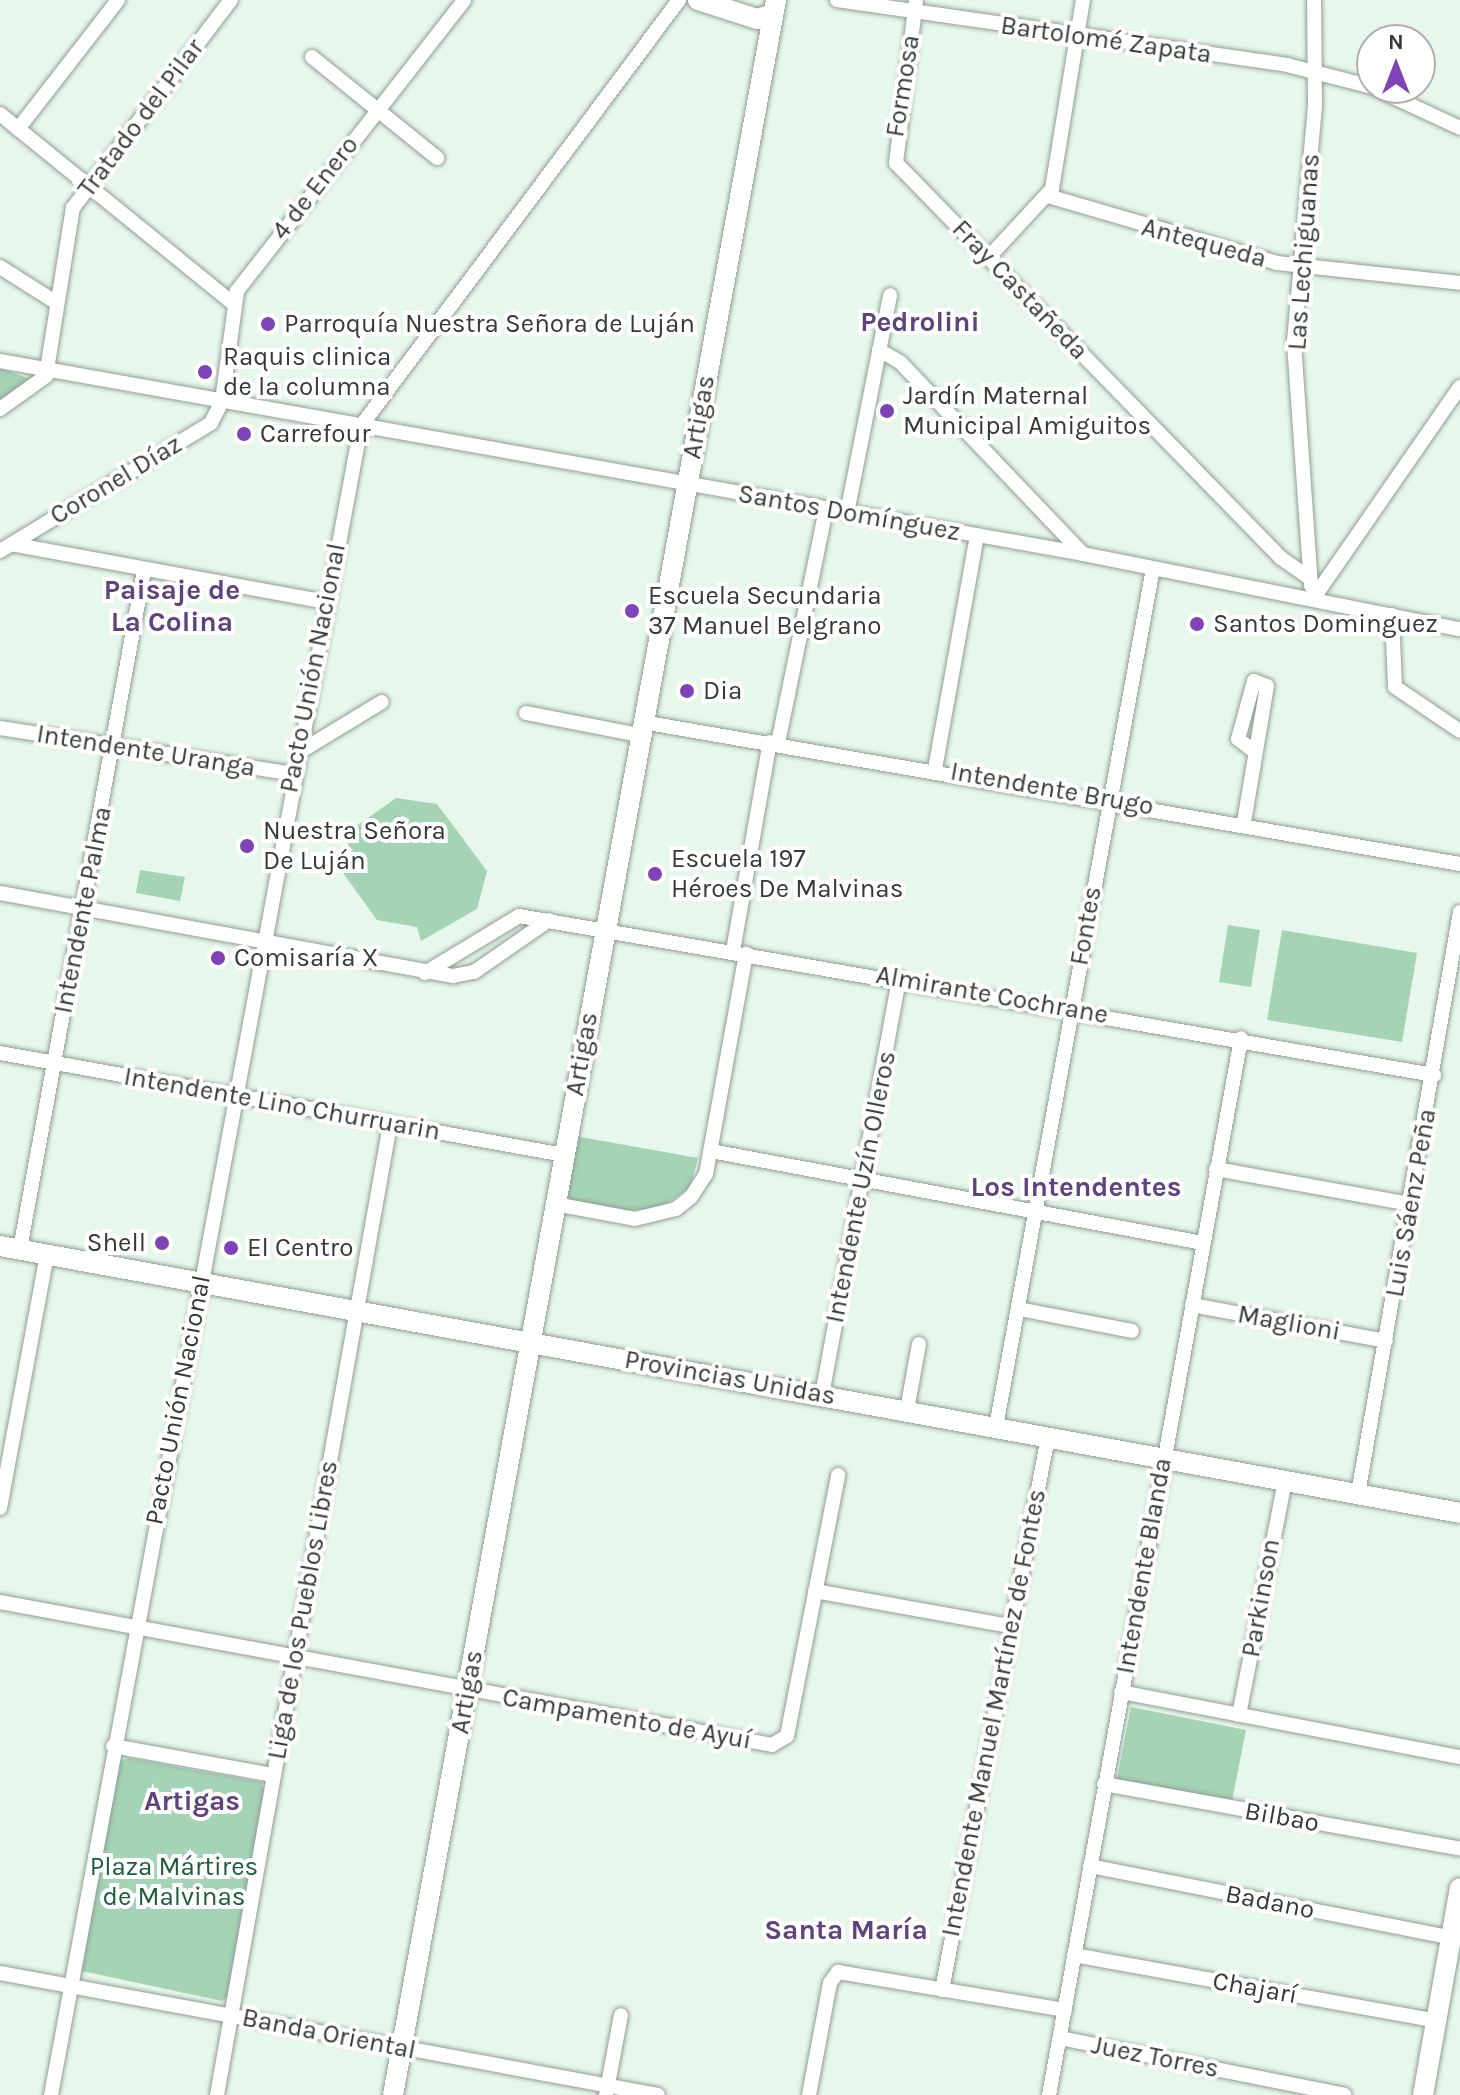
<!DOCTYPE html>
<meta charset="utf-8">
<style>
body{margin:0}
#map{position:relative;width:1460px;height:2095px;overflow:hidden;background:#e7f7ec;font-family:Karla,sans-serif}
div>[style]{position:absolute}
.green>*{inset:0;background:#a5d3b6}
.roads{filter:drop-shadow(0 0 2px #8f9e94) drop-shadow(0 0 2px #8f9e94)}
.street>*{height:14px;margin:-7px;padding:0 7px;transform-origin:7px;border-radius:7px;background:#fff}
.secondary>*{height:20px;margin:-10px;padding:0 10px;transform-origin:10px;border-radius:10px;background:#fff}
.dots>*{width:22px;height:22px;translate:-50% -50%;box-sizing:border-box;border:4px solid #fff;border-radius:50%}
span{translate:-50% -50%;white-space:nowrap;text-align:center;line-height:1.15;-webkit-text-stroke:8px #fff;paint-order:stroke}
.street-label{font-size:26px;color:#343b37}
.poi-label{font-size:26px;color:#343b37}
.left{translate:0 -50%;text-align:left}
.right{translate:-100% -50%;text-align:right}
.park-label{font-size:26px;color:#1b5c3a}
.neighbourhood-label{font-size:28px;color:#5f427e;font-weight:700}
.north{position:absolute;left:1356px;top:24px;width:80px;height:80px;box-sizing:border-box;background:#fff;border:2px solid #aeb1af;border-radius:50%;rotate:0deg;font-size:22px;font-weight:700;line-height:32px;text-align:center;color:#343b37}
.north::after{content:'';display:block;margin:auto;width:28px;height:36px;background:#7f42b7;clip-path:polygon(50% 0,100% 100%,50% 72%,0 100%)}
</style>
<div id="map">
<div class="green">
<div style="clip-path:polygon(0 368px,30px 379px,0 401px)"></div>
<div style="clip-path:polygon(396px 798px,437px 804px,487px 871px,477px 909px,421px 941px,417px 927px,377px 920px,343px 873px,351px 830px)"></div>
<div style="clip-path:polygon(140px 870px,185px 877px,180px 901px,136px 893px)"></div>
<div style="clip-path:polygon(1228px 925px,1260px 930px,1251px 987px,1219px 982px)"></div>
<div style="clip-path:polygon(1282px 930px,1417px 953px,1402px 1042px,1267px 1020px)"></div>
<div style="clip-path:polygon(575px 1136px,698px 1158px,690px 1187px,662px 1207px,627px 1211px,564px 1199px)"></div>
<div style="clip-path:polygon(1131px 1707px,1246px 1730px,1232px 1801px,1117px 1779px)"></div>
<div style="clip-path:polygon(128px 1758px,261px 1782px,266px 1792px,230px 1995px,222px 2001px,82px 1971px,119px 1762px)"></div>
</div>
<div class="roads">
<div class="street">
<div style="left:837px;top:0;width:455px;rotate:8.2deg"></div>
<div style="left:1287px;top:65px;width:88px;rotate:14.5deg"></div>
<div style="left:916px;top:0;width:164px;rotate:97deg"></div>
<div style="left:896px;top:163px;width:552px;rotate:45.73deg"></div>
<div style="left:1281px;top:558px;width:35px;rotate:35deg"></div>
<div style="left:312px;top:57px;width:161px;rotate:38.9deg"></div>
<div style="left:1374px;top:88px;width:95px;rotate:24.9deg"></div>
<div style="left:0;top:114px;width:301px;rotate:39.1deg"></div>
<div style="left:18px;top:129px;width:163px;rotate:-52.2deg"></div>
<div style="left:1048px;top:196px;width:239px;rotate:16.3deg"></div>
<div style="left:1277px;top:263px;width:184px;rotate:6.2deg"></div>
<div style="left:989px;top:257px;width:93px;rotate:-47.2deg"></div>
<div style="left:1052px;top:189px;width:192px;rotate:-80.7deg"></div>
<div style="left:0;top:267px;width:67px;rotate:32.3deg"></div>
<div style="left:879px;top:350px;width:24px;rotate:30deg"></div>
<div style="left:900px;top:362px;width:265px;rotate:46.4deg"></div>
<div style="left:0;top:361px;width:1100px;rotate:10.1deg"></div>
<div style="left:1083px;top:554px;width:384px;rotate:11.3deg"></div>
<div style="left:0;top:409px;width:57px;rotate:-35.7deg"></div>
<div style="left:46px;top:376px;width:170px;rotate:-80.9deg"></div>
<div style="left:73px;top:208px;width:261px;rotate:-52.8deg"></div>
<div style="left:847px;top:513px;width:222px;rotate:-78.8deg"></div>
<div style="left:11px;top:544px;width:320px;rotate:10.4deg"></div>
<div style="left:0;top:551px;width:247px;rotate:-31.2deg"></div>
<div style="left:211px;top:423px;width:25px;rotate:-63deg"></div>
<div style="left:222px;top:401px;width:111px;rotate:-82.2deg"></div>
<div style="left:237px;top:291px;width:369px;rotate:-52deg"></div>
<div style="left:1311px;top:586px;width:246px;rotate:-94deg"></div>
<div style="left:1294px;top:341px;width:236px;rotate:-84.9deg"></div>
<div style="left:1315px;top:106px;width:106px;rotate:-90.5deg"></div>
<div style="left:1313px;top:599px;width:258px;rotate:-55.3deg"></div>
<div style="left:1392px;top:615px;width:72px;rotate:87.6deg"></div>
<div style="left:1395px;top:687px;width:78px;rotate:34.1deg"></div>
<div style="left:526px;top:713px;width:115px;rotate:11deg"></div>
<div style="left:642px;top:722px;width:830px;rotate:9.85deg"></div>
<div style="left:0;top:728px;width:297px;rotate:8.9deg"></div>
<div style="left:778px;top:743px;width:238px;rotate:-78.4deg"></div>
<div style="left:298px;top:753px;width:98px;rotate:-31.3deg"></div>
<div style="left:935px;top:769px;width:237px;rotate:-79.8deg"></div>
<div style="left:1244px;top:822px;width:138px;rotate:-80.4deg"></div>
<div style="left:1267px;top:686px;width:14px;rotate:-159deg"></div>
<div style="left:1254px;top:681px;width:60px;rotate:105.4deg"></div>
<div style="left:1238px;top:739px;width:21px;rotate:37deg"></div>
<div style="left:0;top:893px;width:461px;rotate:10.4deg"></div>
<div style="left:453px;top:976px;width:21px;rotate:-11deg"></div>
<div style="left:474px;top:972px;width:91px;rotate:-34.7deg"></div>
<div style="left:733px;top:951px;width:212px;rotate:-80deg"></div>
<div style="left:425px;top:973px;width:110px;rotate:-31.2deg"></div>
<div style="left:519px;top:916px;width:929px;rotate:9.86deg"></div>
<div style="left:0;top:1053px;width:573px;rotate:10.25deg"></div>
<div style="left:711px;top:1151px;width:500px;rotate:10.6deg"></div>
<div style="left:1216px;top:1169px;width:198px;rotate:10.2deg"></div>
<div style="left:555px;top:1204px;width:81px;rotate:10.6deg"></div>
<div style="left:635px;top:1219px;width:42px;rotate:-13.7deg"></div>
<div style="left:676px;top:1209px;width:19px;rotate:-39deg"></div>
<div style="left:691px;top:1197px;width:27px;rotate:-57deg"></div>
<div style="left:706px;top:1174px;width:224px;rotate:-79.7deg"></div>
<div style="left:20px;top:1249px;width:689px;rotate:-79.64deg"></div>
<div style="left:1192px;top:1305px;width:197px;rotate:10.5deg"></div>
<div style="left:1019px;top:1309px;width:115px;rotate:11deg"></div>
<div style="left:822px;top:1395px;width:424px;rotate:-79.5deg"></div>
<div style="left:907px;top:1410px;width:67px;rotate:-79.7deg"></div>
<div style="left:996px;top:1427px;width:873px;rotate:-79.64deg"></div>
<div style="left:1358px;top:1494px;width:591px;rotate:-80.06deg"></div>
<div style="left:0;top:1508px;width:258px;rotate:-79.5deg"></div>
<div style="left:815px;top:1591px;width:197px;rotate:10.2deg"></div>
<div style="left:0;top:1602px;width:785px;rotate:10.49deg"></div>
<div style="left:772px;top:1745px;width:17px;rotate:-31deg"></div>
<div style="left:787px;top:1736px;width:266px;rotate:-78.9deg"></div>
<div style="left:1121px;top:1692px;width:345px;rotate:10.9deg"></div>
<div style="left:1239px;top:1715px;width:238px;rotate:-78.9deg"></div>
<div style="left:113px;top:1746px;width:163px;rotate:10.3deg"></div>
<div style="left:1104px;top:1784px;width:362px;rotate:10.3deg"></div>
<div style="left:1090px;top:1866px;width:367px;rotate:11.2deg"></div>
<div style="left:1074px;top:1955px;width:369px;rotate:10.3deg"></div>
<div style="left:0;top:1973px;width:669px;rotate:10.5deg"></div>
<div style="left:942px;top:1990px;width:563px;rotate:-79.15deg"></div>
<div style="left:1060px;top:2038px;width:290px;rotate:11.3deg"></div>
<div style="left:51px;top:2095px;width:1698px;rotate:-79.48deg"></div>
<div style="left:361px;top:426px;width:532px;rotate:-53.26deg"></div>
<div style="left:217px;top:2095px;width:985px;rotate:-79.89deg"></div>
<div style="left:606px;top:2095px;width:81px;rotate:-79.4deg"></div>
<div style="left:809px;top:2095px;width:114px;rotate:-79.4deg"></div>
<div style="left:830px;top:1983px;width:14px;rotate:-54deg"></div>
<div style="left:838px;top:1972px;width:230px;rotate:9.5deg"></div>
<div style="left:1049px;top:2095px;width:1074px;rotate:-79.7deg"></div>
</div>
<div class="secondary">
<div style="left:698px;top:0;width:62px;rotate:17.9deg"></div>
<div style="left:757px;top:19px;width:17px;rotate:-17deg"></div>
<div style="left:0;top:1246px;width:1484px;rotate:10.36deg"></div>
<div style="left:393px;top:2095px;width:2130px;rotate:-79.64deg"></div>
<div style="left:1423px;top:2095px;width:210px;rotate:-79.9deg"></div>
</div>
</div>
<div class="dots">
<div style="left:268px;top:324px;background:#7f42b7"></div>
<div style="left:205px;top:372px;background:#7f42b7"></div>
<div style="left:887px;top:411px;background:#7f42b7"></div>
<div style="left:244px;top:434px;background:#7f42b7"></div>
<div style="left:632px;top:611px;background:#7f42b7"></div>
<div style="left:1197px;top:624px;background:#7f42b7"></div>
<div style="left:687px;top:691px;background:#7f42b7"></div>
<div style="left:247px;top:846px;background:#7f42b7"></div>
<div style="left:655px;top:874px;background:#7f42b7"></div>
<div style="left:218px;top:958px;background:#7f42b7"></div>
<div style="left:162px;top:1243px;background:#7f42b7"></div>
<div style="left:231px;top:1248px;background:#7f42b7"></div>
</div>
<div class="street-label">
<span style="left:1106px;top:40px;rotate:8deg">Bartolomé Zapata</span>
<span style="left:903px;top:86px;rotate:-81deg">Formosa</span>
<span style="left:141px;top:118px;rotate:-53deg">Tratado del Pilar</span>
<span style="left:315px;top:188px;rotate:-52deg">4 de Enero</span>
<span style="left:1204px;top:243px;rotate:15deg">Antequeda</span>
<span style="left:1304px;top:252px;rotate:-86deg">Las Lechiguanas</span>
<span style="left:1020px;top:290px;rotate:46deg">Fray Castañeda</span>
<span style="left:699px;top:417px;rotate:-80deg">Artigas</span>
<span style="left:116px;top:480px;rotate:-31deg">Coronel Díaz</span>
<span style="left:849px;top:513px;rotate:10deg">Santos Domínguez</span>
<span style="left:313px;top:668px;rotate:-79deg">Pacto Unión Nacional</span>
<span style="left:146px;top:751px;rotate:9deg">Intendente Uranga</span>
<span style="left:1052px;top:789px;rotate:10deg">Intendente Brugo</span>
<span style="left:83px;top:910px;rotate:-79deg">Intendente Palma</span>
<span style="left:1086px;top:926px;rotate:-80deg">Fontes</span>
<span style="left:992px;top:995px;rotate:10deg">Almirante Cochrane</span>
<span style="left:582px;top:1054px;rotate:-80deg">Artigas</span>
<span style="left:282px;top:1104px;rotate:10deg">Intendente Lino Churruarin</span>
<span style="left:861px;top:1187px;rotate:-79deg">Intendente Uzín Olleros</span>
<span style="left:1411px;top:1203px;rotate:-80deg">Luis Sáenz Peña</span>
<span style="left:1289px;top:1323px;rotate:10deg">Maglioni</span>
<span style="left:730px;top:1378px;rotate:10deg">Provincias Unidas</span>
<span style="left:178px;top:1400px;rotate:-79deg">Pacto Unión Nacional</span>
<span style="left:1144px;top:1566px;rotate:-80deg">Intendente Blanda</span>
<span style="left:1261px;top:1598px;rotate:-80deg">Parkinson</span>
<span style="left:303px;top:1610px;rotate:-80deg">Liga de los Pueblos Libres</span>
<span style="left:467px;top:1692px;rotate:-80deg">Artigas</span>
<span style="left:994px;top:1713px;rotate:-79deg">Intendente Manuel Martínez de Fontes</span>
<span style="left:627px;top:1719px;rotate:10deg">Campamento de Ayuí</span>
<span style="left:1282px;top:1817px;rotate:10deg">Bilbao</span>
<span style="left:1270px;top:1902px;rotate:11deg">Badano</span>
<span style="left:1255px;top:1988px;rotate:10deg">Chajarí</span>
<span style="left:329px;top:2034px;rotate:11deg">Banda Oriental</span>
<span style="left:1155px;top:2057px;rotate:11deg">Juez Torres</span>
</div>
<div class="poi-label">
<span class="left" style="left:284px;top:324px">Parroquía Nuestra Señora de Luján</span>
<span class="left" style="left:223px;top:372px">Raquis clinica<br>de la columna</span>
<span class="left" style="left:903px;top:411px">Jardín Maternal<br>Municipal Amiguitos</span>
<span class="left" style="left:260px;top:434px">Carrefour</span>
<span class="left" style="left:648px;top:611px">Escuela Secundaria<br>37 Manuel Belgrano</span>
<span class="left" style="left:1213px;top:624px">Santos Dominguez</span>
<span class="left" style="left:703px;top:691px">Dia</span>
<span class="left" style="left:263px;top:846px">Nuestra Señora<br>De Luján</span>
<span class="left" style="left:671px;top:874px">Escuela 197<br>Héroes De Malvinas</span>
<span class="left" style="left:234px;top:958px">Comisaría X</span>
<span class="right" style="left:146px;top:1243px">Shell</span>
<span class="left" style="left:247px;top:1248px">El Centro</span>
</div>
<div class="park-label">
<span style="left:174px;top:1882px">Plaza Mártires<br>de Malvinas</span>
</div>
<div class="neighbourhood-label">
<span style="left:920px;top:322px">Pedrolini</span>
<span style="left:172px;top:606px">Paisaje de<br>La Colina</span>
<span style="left:1076px;top:1187px">Los Intendentes</span>
<span style="left:192px;top:1801px">Artigas</span>
<span style="left:846px;top:1930px">Santa María</span>
</div>
<div class="north">N</div>
</div>
